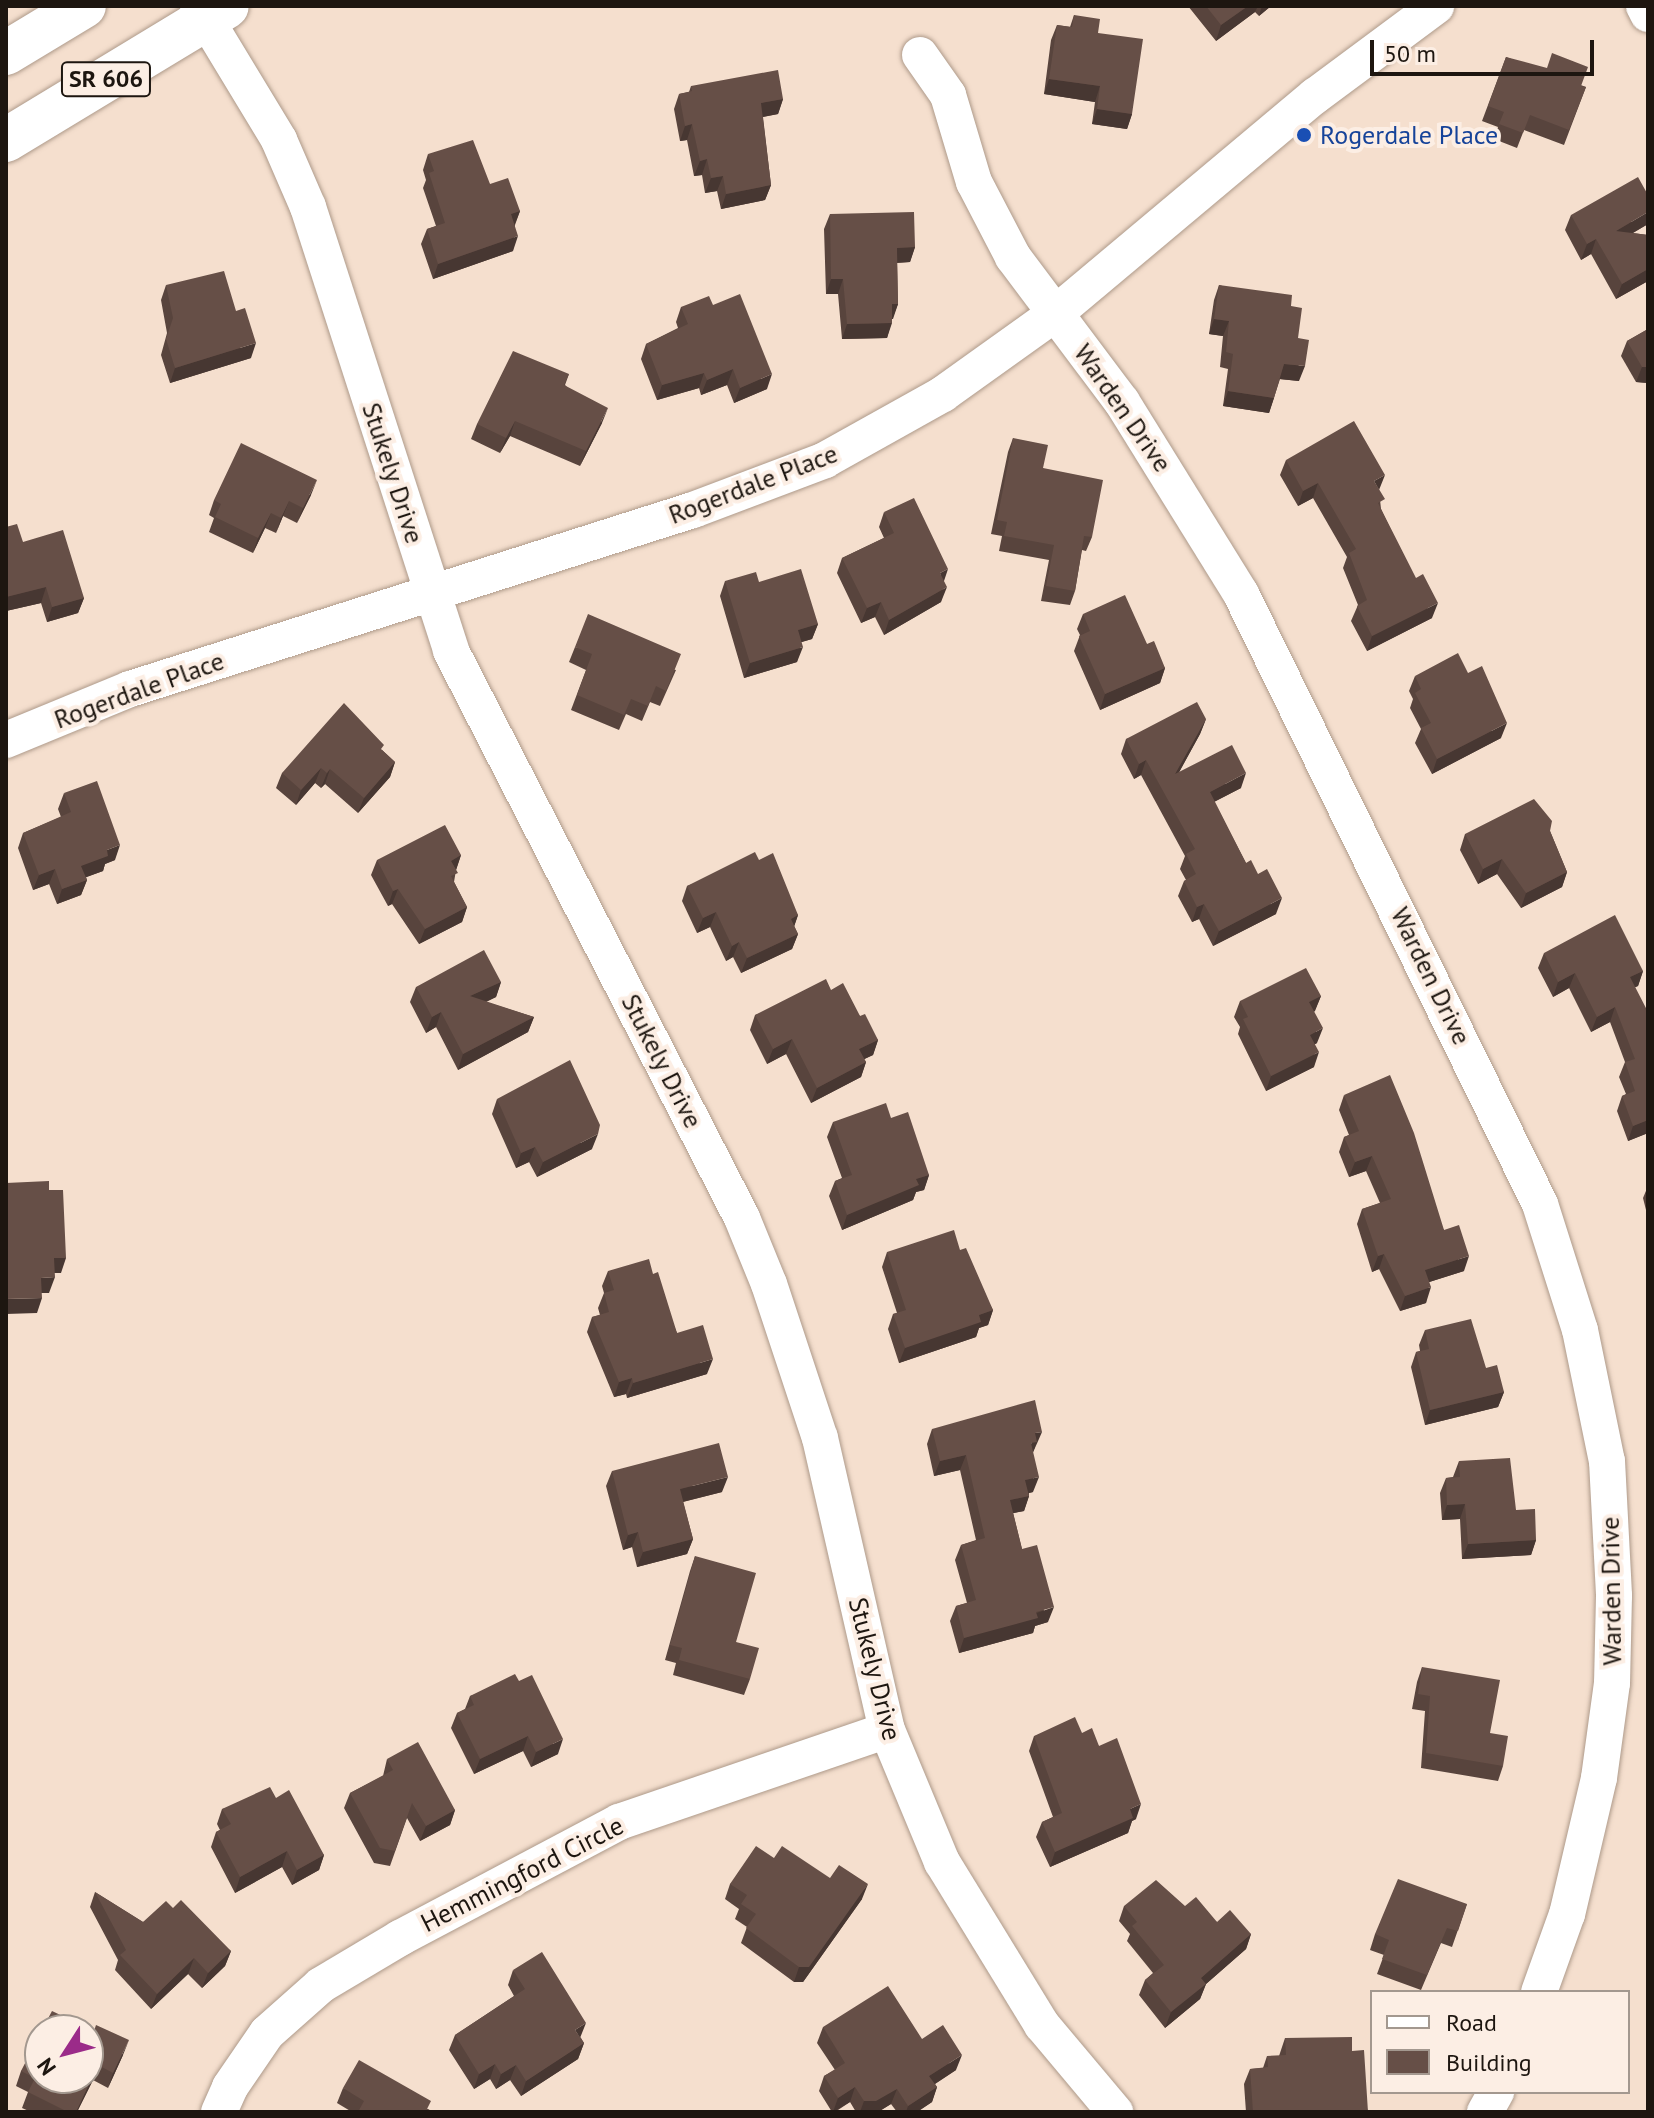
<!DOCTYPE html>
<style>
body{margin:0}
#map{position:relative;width:1654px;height:2118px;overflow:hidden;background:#f5dfce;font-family:"PT Sans",sans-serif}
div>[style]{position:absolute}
.roads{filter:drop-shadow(0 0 2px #ae9a8a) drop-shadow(0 0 2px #ae9a8a)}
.minor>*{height:36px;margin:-18px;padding:0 18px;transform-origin:18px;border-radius:18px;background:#fff}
.primary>*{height:44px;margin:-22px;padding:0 22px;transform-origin:22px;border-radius:22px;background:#fff}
.wall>*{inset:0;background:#58443d}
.shaded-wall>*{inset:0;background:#473732}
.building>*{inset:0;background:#664f47}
.dots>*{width:22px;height:22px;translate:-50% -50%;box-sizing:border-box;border:4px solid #fceee4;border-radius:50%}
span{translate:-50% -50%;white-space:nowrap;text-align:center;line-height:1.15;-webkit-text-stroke:8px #fceee4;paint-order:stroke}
.shield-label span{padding:2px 6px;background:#fceee4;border:2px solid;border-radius:6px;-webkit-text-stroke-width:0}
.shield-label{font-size:24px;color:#1d1610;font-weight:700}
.transit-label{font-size:26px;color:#164399}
.left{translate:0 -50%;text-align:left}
.street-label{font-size:26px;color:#1d1610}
.frame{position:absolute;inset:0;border:8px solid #1d1610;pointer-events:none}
.legend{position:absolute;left:1370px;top:1990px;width:260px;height:104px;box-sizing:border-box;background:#fceee4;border:2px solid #a3988f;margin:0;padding:10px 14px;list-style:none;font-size:24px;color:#1d1610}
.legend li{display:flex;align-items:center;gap:16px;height:40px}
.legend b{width:40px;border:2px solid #a3988f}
.north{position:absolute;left:24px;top:2014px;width:80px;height:80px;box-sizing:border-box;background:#fceee4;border:2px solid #a3988f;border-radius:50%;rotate:234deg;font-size:22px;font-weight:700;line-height:32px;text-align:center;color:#1d1610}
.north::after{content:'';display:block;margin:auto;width:28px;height:36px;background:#9b2b89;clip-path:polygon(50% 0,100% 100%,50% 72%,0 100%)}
.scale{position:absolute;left:1370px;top:40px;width:224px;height:36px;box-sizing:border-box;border:4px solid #1d1610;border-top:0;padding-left:10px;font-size:24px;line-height:28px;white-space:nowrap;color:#1d1610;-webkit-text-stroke:6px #fceee4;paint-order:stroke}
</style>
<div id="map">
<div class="roads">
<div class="minor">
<div style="left:198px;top:6px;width:157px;rotate:58.8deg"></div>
<div style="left:279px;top:140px;width:73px;rotate:66.6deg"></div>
<div style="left:308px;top:207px;width:466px;rotate:72.1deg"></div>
<div style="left:451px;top:651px;width:637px;rotate:62.83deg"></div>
<div style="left:742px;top:1218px;width:71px;rotate:67.8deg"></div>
<div style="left:769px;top:1284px;width:162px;rotate:71.7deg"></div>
<div style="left:820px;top:1438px;width:300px;rotate:77.1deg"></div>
<div style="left:887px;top:1730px;width:143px;rotate:67.4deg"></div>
<div style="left:942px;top:1862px;width:191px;rotate:58.5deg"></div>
<div style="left:1042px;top:2025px;width:114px;rotate:50deg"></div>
<div style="left:1644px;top:6px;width:9px;rotate:63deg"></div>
<div style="left:920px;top:55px;width:49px;rotate:55deg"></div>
<div style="left:948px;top:95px;width:91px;rotate:73.4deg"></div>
<div style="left:974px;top:182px;width:85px;rotate:62.5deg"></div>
<div style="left:1013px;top:257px;width:181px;rotate:53.1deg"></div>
<div style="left:1122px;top:402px;width:226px;rotate:58.2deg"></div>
<div style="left:1241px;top:594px;width:679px;rotate:63.89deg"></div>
<div style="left:1540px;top:1204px;width:132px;rotate:72.4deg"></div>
<div style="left:1580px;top:1330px;width:134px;rotate:78.4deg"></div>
<div style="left:1607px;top:1461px;width:135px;rotate:87deg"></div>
<div style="left:1614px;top:1596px;width:87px;rotate:91.3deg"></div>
<div style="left:1612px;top:1683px;width:96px;rotate:97.8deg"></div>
<div style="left:1599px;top:1778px;width:140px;rotate:103.2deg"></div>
<div style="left:1567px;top:1914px;width:83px;rotate:109.7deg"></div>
<div style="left:6px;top:740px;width:134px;rotate:-22.4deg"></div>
<div style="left:130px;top:689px;width:591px;rotate:-17.64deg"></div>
<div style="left:693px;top:510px;width:141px;rotate:-20.7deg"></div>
<div style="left:825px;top:460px;width:135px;rotate:-29.2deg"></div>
<div style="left:943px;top:394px;width:139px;rotate:-35.6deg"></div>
<div style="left:1056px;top:313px;width:338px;rotate:-40deg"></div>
<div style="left:1315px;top:96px;width:151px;rotate:-36.6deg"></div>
<div style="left:219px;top:2112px;width:27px;rotate:-66deg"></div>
<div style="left:230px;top:2087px;width:65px;rotate:-55.6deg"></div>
<div style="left:267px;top:2033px;width:72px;rotate:-41.6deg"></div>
<div style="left:321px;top:1985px;width:92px;rotate:-30.7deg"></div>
<div style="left:400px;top:1938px;width:248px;rotate:-27.9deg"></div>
<div style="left:619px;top:1822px;width:283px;rotate:-18.9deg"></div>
<div style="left:1485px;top:2112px;width:23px;rotate:-61deg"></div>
</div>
<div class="primary">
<div style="left:6px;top:53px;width:91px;rotate:-31.1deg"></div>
<div style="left:6px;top:140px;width:258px;rotate:-31.2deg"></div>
</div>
</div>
<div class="wall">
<div style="clip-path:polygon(1188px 6px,1271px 6px,1259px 16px,1255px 12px,1216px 41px)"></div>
<div style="clip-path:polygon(1074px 15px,1098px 33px,1132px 114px,1127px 129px,1092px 124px,1095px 102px,1044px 94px,1051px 40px,1057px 25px,1070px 27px)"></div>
<div style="clip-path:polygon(1506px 57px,1586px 87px,1564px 145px,1524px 130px,1517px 148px,1494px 139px,1498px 127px,1482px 121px)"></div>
<div style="clip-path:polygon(691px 86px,783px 99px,778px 114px,763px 117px,771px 185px,765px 200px,721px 209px,717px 191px,705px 193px,702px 175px,694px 176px,687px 140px,680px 141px,674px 109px,679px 94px,689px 92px)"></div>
<div style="clip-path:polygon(428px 154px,490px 184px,520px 211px,515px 225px,513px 251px,433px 279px,421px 244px,427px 229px,436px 226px,423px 188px,426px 180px,423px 170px)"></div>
<div style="clip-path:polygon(830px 214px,915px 247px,910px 262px,897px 263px,898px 304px,892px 319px,887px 338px,842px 339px,838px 294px,826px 294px,824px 229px)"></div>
<div style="clip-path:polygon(1571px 215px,1648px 224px,1633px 233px,1648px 235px,1648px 281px,1616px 299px,1591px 254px,1581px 260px,1565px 230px)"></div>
<div style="clip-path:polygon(166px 285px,251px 358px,170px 383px,161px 355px,167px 333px,161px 300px)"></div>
<div style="clip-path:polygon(1219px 285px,1291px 306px,1298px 338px,1299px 381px,1280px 379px,1269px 413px,1223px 406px,1228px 369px,1220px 367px,1223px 336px,1209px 334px,1214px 300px)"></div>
<div style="clip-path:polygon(713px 305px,767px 389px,734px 403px,727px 385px,701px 395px,699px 388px,657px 400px,641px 359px,646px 344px,678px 328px,676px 322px,681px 307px)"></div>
<div style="clip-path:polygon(1648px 329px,1648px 383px,1636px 382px,1621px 356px,1627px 341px)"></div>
<div style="clip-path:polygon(569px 374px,565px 385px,602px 423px,580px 466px,510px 436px,500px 453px,471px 439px,477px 424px)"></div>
<div style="clip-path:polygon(1013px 438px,1043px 468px,1092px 537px,1086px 551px,1082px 550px,1075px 591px,1070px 605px,1041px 601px,1049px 560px,999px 551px,1002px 536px,991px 534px,1008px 452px)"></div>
<div style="clip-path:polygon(1286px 460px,1379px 490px,1381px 509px,1432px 618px,1367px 651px,1351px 621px,1358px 605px,1343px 568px,1347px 557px,1313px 498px,1298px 506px,1280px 475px)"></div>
<div style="clip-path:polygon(311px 495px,297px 523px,283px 516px,276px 533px,265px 528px,253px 553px,209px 532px,214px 518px,209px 515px,214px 500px)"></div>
<div style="clip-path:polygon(884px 512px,944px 581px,941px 602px,884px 635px,875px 617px,861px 623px,837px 573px,842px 558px,884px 538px,879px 527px)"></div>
<div style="clip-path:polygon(6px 527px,84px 598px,78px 613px,47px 622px,41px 603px,6px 611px)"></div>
<div style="clip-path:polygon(725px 581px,759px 582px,818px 624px,812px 639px,801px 642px,797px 662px,744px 678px,720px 596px)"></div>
<div style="clip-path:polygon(1083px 614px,1147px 644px,1165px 668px,1160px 683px,1100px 710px,1074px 651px,1080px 635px,1077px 629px)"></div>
<div style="clip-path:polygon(575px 647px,676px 670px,660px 706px,650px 702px,642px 721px,626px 714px,619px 730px,571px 710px,586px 670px,569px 662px)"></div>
<div style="clip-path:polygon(1415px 676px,1501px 738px,1432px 774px,1415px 743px,1421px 729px,1410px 708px,1413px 699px,1409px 691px)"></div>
<div style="clip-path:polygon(1206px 719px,1200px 734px,1179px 772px,1241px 788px,1214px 802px,1246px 863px,1276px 914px,1213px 946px,1199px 919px,1192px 922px,1178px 896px,1184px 881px,1186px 880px,1180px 869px,1185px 856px,1141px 775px,1134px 779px,1121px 754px,1126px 739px)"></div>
<div style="clip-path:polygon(382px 750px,395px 762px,390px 777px,358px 813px,325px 784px,321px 788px,315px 783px,296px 805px,276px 788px,282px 773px)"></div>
<div style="clip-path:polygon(64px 793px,115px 860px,105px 864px,103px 871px,86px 877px,87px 880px,81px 895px,57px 904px,49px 884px,33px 890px,18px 848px,23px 833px,61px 817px,58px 809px)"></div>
<div style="clip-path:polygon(1550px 831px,1567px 872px,1562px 887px,1521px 908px,1497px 874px,1478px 884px,1460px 850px,1465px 834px)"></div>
<div style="clip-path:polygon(461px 855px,456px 870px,454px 882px,467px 907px,462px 922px,419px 944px,392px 904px,388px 906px,371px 875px,377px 860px)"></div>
<div style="clip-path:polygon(759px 860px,798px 915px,794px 926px,798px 934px,792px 949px,741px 973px,733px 957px,726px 961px,710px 927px,697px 933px,682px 901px,687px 886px)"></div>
<div style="clip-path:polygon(1544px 953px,1643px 971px,1638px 986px,1635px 987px,1648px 1133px,1628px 1141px,1617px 1111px,1622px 1096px,1626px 1094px,1619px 1077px,1625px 1062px,1610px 1022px,1591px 1032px,1569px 988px,1553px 997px,1538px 968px)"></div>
<div style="clip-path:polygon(501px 982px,496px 997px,486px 1002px,534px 1017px,528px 1032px,458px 1070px,436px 1027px,426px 1033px,410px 1002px,416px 987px)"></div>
<div style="clip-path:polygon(831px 990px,860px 1016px,878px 1040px,873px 1055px,864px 1059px,866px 1062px,861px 1077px,811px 1103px,786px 1054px,767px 1064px,750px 1030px,755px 1015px)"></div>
<div style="clip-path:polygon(1321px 996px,1314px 1012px,1317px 1043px,1315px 1044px,1314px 1067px,1266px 1091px,1238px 1034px,1240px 1027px,1234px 1017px,1240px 1001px)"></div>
<div style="clip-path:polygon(1344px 1095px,1444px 1230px,1464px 1271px,1429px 1282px,1426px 1303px,1400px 1311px,1379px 1269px,1372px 1272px,1357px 1224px,1362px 1209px,1380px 1203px,1366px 1171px,1349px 1177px,1339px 1152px,1344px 1137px,1349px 1135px,1339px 1110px)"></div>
<div style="clip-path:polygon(497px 1099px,592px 1149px,537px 1177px,529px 1162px,516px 1168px,492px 1114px)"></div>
<div style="clip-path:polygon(891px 1118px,929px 1175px,924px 1190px,916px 1192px,913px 1200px,842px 1230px,829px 1196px,835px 1181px,842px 1178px,827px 1137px,833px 1122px)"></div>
<div style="clip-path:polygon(1648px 1186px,1648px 1218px,1643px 1198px)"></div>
<div style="clip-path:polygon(960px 1250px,993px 1310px,988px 1325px,979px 1328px,976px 1337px,899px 1363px,888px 1329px,893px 1314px,897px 1313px,882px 1267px,887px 1252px)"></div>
<div style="clip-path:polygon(608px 1271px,653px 1274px,677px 1333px,707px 1374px,627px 1398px,626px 1394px,614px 1397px,587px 1332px,592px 1317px,600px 1315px,598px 1308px,604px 1293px,602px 1286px)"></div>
<div style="clip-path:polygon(1425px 1330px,1486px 1368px,1504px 1392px,1498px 1407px,1425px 1425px,1411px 1367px,1416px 1352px,1420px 1351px,1419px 1345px)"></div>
<div style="clip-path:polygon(932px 1429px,1036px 1447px,1035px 1447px,1033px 1452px,1033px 1492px,1029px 1493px,1029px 1496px,1024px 1511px,1013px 1513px,1022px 1549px,1048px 1622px,1035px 1626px,1033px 1633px,959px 1653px,950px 1621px,956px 1606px,967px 1603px,955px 1560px,961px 1545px,976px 1540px,960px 1470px,934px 1476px,927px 1444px)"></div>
<div style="clip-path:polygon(1459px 1461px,1516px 1510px,1536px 1540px,1531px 1555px,1462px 1559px,1460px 1519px,1442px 1520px,1440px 1493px,1446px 1478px,1453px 1477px)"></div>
<div style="clip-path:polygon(612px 1471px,722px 1492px,683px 1502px,693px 1539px,687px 1554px,637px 1567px,632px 1547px,623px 1550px,606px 1486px)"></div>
<div style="clip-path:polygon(695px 1556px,736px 1642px,750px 1679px,744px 1695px,673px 1675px,676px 1663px,665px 1660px,690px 1571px)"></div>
<div style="clip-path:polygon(1422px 1667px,1503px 1766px,1498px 1781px,1421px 1768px,1425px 1711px,1412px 1709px,1417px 1682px)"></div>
<div style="clip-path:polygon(519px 1681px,558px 1754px,531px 1767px,523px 1751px,474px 1774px,451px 1728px,457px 1713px,465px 1709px,470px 1696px)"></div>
<div style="clip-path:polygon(1082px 1733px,1099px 1746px,1136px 1819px,1132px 1821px,1128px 1833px,1050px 1867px,1036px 1837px,1042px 1822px,1053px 1817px,1029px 1751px,1034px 1736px)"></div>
<div style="clip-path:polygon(387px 1759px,455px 1810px,450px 1825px,420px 1841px,407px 1818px,390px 1866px,374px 1863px,344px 1808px,350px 1793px,383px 1776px)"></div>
<div style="clip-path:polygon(276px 1798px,324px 1855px,319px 1870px,292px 1885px,282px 1867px,235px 1893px,211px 1847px,216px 1832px,220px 1830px,217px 1824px,222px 1809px)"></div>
<div style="clip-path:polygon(774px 1858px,862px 1899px,803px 1982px,794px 1982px,741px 1943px,747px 1927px,735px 1919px,739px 1909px,725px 1899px,730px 1884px)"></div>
<div style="clip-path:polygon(95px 1892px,143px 1922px,173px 1908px,231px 1951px,225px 1966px,202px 1988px,188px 1974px,151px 2009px,115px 1970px,118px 1960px,90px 1907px)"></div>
<div style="clip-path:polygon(1467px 1904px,1452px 1947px,1441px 1943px,1421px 1990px,1377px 1974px,1384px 1955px,1370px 1950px,1375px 1934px)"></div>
<div style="clip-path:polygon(1124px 1906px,1185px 1906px,1217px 1922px,1251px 1934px,1246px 1949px,1206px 1984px,1200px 1999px,1165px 2028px,1139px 1995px,1145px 1980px,1153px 1973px,1127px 1941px,1130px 1934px,1119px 1921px)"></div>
<div style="clip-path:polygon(513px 1970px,581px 2038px,584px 2043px,578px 2059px,521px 2096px,510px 2080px,496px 2089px,490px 2079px,474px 2089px,449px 2050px,455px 2035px,514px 1996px,508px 1985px)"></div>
<div style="clip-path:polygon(823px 2027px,922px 2039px,956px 2070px,935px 2084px,937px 2087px,932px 2102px,917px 2112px,897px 2112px,891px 2104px,878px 2112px,856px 2112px,850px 2102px,835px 2112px,832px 2112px,819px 2091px,824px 2076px,835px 2070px,817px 2043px)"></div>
<div style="clip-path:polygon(88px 2030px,123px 2055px,108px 2088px,93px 2080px,77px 2112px,31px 2112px,22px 2108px,28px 2092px,16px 2086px,21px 2071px)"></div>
<div style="clip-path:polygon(1285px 2038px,1352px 2051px,1368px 2112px,1246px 2112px,1244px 2084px,1250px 2069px,1263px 2068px,1267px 2056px,1279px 2056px)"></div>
<div style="clip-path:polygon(343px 2088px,428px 2109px,433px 2112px,352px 2112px,337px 2103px)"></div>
</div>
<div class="shaded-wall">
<div style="clip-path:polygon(1248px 6px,1258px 6px,1255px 12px,1216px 41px,1221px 25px)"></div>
<div style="clip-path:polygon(1262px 6px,1271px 6px,1259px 16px)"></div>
<div style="clip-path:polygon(1049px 79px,1100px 86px,1095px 102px,1044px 94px)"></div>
<div style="clip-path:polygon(783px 99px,778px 114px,756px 118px,761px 103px)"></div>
<div style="clip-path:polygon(1097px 109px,1132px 114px,1127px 129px,1092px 124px)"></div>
<div style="clip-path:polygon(692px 124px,687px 140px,680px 141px,685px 126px)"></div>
<div style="clip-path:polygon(707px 159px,702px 175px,694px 176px,700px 161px)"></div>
<div style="clip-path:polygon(723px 176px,717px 191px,705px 193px,711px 178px)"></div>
<div style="clip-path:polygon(771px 185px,765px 200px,721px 209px,726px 194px)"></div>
<div style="clip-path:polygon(520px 211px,514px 226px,511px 214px)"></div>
<div style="clip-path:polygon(1648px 212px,1648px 224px,1610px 246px,1616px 231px)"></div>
<div style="clip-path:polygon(518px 236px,513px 251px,433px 279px,438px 264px)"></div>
<div style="clip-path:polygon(1596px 239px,1591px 254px,1581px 260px,1587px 244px)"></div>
<div style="clip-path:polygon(915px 247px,910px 262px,891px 263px,897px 248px)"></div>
<div style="clip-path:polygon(1648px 269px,1648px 281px,1616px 299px,1622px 284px)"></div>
<div style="clip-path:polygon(831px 279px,843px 279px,838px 294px,826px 294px)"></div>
<div style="clip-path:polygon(892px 304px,898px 304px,893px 319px,886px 319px)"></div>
<div style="clip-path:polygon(1214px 319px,1229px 321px,1223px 336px,1209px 334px)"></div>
<div style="clip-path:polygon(892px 323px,887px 338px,842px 339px,847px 324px)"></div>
<div style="clip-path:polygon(256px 343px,251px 358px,170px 383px,175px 368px)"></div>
<div style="clip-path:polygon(1284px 364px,1305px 366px,1299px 381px,1279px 379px)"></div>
<div style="clip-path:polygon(1642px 367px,1648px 367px,1648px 383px,1636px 382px)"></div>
<div style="clip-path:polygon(733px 369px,727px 385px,701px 395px,707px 380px)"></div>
<div style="clip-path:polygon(704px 373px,699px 388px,657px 400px,662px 385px)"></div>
<div style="clip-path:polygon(772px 374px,767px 389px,734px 403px,740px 388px)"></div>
<div style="clip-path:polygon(1228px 391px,1274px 398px,1269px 413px,1223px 406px)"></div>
<div style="clip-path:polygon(608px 408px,602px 423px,580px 466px,586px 451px)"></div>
<div style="clip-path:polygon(515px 421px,510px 436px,500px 453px,506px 438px)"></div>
<div style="clip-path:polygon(1385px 475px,1379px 490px,1374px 481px)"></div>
<div style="clip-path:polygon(317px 480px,311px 495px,297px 523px,303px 508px)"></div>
<div style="clip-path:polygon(1318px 483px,1313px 498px,1298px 506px,1303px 491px)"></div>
<div style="clip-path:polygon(289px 501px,283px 516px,276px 533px,281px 518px)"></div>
<div style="clip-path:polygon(271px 513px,265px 528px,253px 553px,258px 538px)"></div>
<div style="clip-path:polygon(948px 569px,943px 584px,940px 573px)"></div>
<div style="clip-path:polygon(46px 587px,41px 603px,6px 611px,6px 597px)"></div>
<div style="clip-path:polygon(947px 587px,941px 602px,884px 635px,889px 620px)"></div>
<div style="clip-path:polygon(84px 598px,78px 613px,47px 622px,52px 607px)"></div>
<div style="clip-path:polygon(881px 602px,875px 617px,861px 623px,867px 608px)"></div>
<div style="clip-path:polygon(1438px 603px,1432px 618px,1367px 651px,1372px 636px)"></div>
<div style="clip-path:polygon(818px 624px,812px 639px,792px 645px,798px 630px)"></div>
<div style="clip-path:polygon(803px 647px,797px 662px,744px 678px,750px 663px)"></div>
<div style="clip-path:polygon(1165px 668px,1160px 683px,1100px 710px,1105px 694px)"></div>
<div style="clip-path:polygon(1206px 719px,1200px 734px,1170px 789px,1175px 774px)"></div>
<div style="clip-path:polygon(1507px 723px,1501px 738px,1432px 774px,1437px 759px)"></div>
<div style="clip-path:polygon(1146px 760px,1141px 775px,1134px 779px,1139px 764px)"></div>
<div style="clip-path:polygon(395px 762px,390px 777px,358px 813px,364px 798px)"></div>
<div style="clip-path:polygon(321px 768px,315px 783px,296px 805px,301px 790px)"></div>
<div style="clip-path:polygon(330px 769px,325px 784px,321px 788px,327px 773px)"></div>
<div style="clip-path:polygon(1246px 773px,1241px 788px,1204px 807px,1210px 792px)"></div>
<div style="clip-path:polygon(120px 845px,115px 860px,105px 864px,103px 871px,76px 881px,81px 866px,107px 850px)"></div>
<div style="clip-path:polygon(461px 855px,456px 870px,451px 861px)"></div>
<div style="clip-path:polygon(1502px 859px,1497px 874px,1478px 884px,1483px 869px)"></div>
<div style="clip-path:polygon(55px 869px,49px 884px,33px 890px,39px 875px)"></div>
<div style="clip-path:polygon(1567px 872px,1562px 887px,1521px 908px,1526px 893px)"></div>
<div style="clip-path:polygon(87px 880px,81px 895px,57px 904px,62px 889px)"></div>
<div style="clip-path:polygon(398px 889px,392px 904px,388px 906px,393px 891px)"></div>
<div style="clip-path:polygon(1282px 898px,1276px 914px,1213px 946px,1219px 931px)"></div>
<div style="clip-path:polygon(1204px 904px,1199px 919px,1192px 922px,1197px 907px)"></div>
<div style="clip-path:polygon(467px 907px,462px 922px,419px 944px,425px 929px)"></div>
<div style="clip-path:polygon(716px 912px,710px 927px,697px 933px,703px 918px)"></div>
<div style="clip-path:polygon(798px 915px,793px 930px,791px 919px)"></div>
<div style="clip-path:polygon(798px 934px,792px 949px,741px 973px,747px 958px)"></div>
<div style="clip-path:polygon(739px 942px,733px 957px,726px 961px,732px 946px)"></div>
<div style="clip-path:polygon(1643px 971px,1638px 986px,1624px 992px,1630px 977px)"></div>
<div style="clip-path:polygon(1575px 973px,1569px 988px,1553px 997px,1558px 982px)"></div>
<div style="clip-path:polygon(501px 982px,496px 997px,464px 1012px,470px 996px)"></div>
<div style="clip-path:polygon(1321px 996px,1315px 1011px,1304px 1017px,1309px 1002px)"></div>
<div style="clip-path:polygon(1615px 1007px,1610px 1022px,1591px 1032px,1597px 1017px)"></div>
<div style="clip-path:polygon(441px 1012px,436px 1027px,426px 1033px,432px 1017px)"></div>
<div style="clip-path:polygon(534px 1017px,528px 1032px,458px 1070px,463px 1054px)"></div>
<div style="clip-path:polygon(1323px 1028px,1317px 1043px,1305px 1050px,1310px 1035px)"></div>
<div style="clip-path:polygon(792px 1039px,786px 1054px,767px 1064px,773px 1049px)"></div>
<div style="clip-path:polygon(878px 1040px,873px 1055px,854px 1064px,859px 1049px)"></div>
<div style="clip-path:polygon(1319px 1052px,1314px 1067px,1266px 1091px,1271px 1076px)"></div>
<div style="clip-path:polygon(866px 1062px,861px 1077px,811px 1103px,817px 1088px)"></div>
<div style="clip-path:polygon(1648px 1120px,1648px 1133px,1628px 1141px,1633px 1126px)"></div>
<div style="clip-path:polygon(598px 1134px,592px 1149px,537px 1177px,543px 1162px)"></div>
<div style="clip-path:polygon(535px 1147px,529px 1162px,516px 1168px,521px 1153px)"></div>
<div style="clip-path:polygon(1372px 1156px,1366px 1171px,1349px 1177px,1355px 1162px)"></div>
<div style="clip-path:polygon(929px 1175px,924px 1190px,916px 1192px,913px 1200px,842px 1230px,847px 1215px,916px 1179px)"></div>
<div style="clip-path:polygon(1384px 1254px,1379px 1269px,1372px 1272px,1378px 1256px)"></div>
<div style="clip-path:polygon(1469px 1256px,1464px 1271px,1420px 1285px,1425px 1270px)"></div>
<div style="clip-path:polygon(54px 1258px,66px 1258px,61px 1273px,48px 1273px)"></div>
<div style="clip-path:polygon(55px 1277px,49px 1293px,36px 1293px,41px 1278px)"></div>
<div style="clip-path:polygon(1431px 1287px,1426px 1303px,1400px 1311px,1405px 1296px)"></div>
<div style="clip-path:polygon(42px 1298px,37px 1313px,6px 1314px,6px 1299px)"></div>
<div style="clip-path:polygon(993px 1310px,988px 1325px,979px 1328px,976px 1337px,899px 1363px,905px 1348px,979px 1315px)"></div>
<div style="clip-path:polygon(713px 1359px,707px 1374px,627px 1398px,633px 1383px)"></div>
<div style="clip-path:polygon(632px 1378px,626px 1394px,614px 1397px,619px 1382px)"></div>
<div style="clip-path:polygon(1504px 1392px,1498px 1407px,1425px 1425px,1430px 1410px)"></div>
<div style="clip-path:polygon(1042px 1432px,1031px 1457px,1026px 1458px,1035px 1433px)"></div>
<div style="clip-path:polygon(966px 1455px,960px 1470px,934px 1476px,940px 1461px)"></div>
<div style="clip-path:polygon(728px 1477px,722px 1492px,674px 1504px,680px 1489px)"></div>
<div style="clip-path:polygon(1039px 1477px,1033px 1492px,1020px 1495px,1025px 1480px)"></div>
<div style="clip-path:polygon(1029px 1496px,1024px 1511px,1004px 1515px,1010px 1500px)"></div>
<div style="clip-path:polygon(1465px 1504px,1460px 1519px,1442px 1520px,1447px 1505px)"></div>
<div style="clip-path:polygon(638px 1532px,632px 1547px,623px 1550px,628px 1535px)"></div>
<div style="clip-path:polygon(693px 1539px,687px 1554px,637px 1567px,643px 1552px)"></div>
<div style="clip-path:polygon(1536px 1540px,1531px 1555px,1462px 1559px,1468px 1544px)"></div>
<div style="clip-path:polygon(1054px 1607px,1048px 1622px,1035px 1626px,1033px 1633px,959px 1653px,964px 1638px)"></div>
<div style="clip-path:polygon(528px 1736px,523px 1751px,474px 1774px,480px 1759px)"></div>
<div style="clip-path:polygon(563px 1739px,558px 1754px,531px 1767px,536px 1752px)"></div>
<div style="clip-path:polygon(1141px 1804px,1136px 1819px,1132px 1821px,1128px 1833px,1050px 1867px,1055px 1852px,1130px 1809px)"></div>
<div style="clip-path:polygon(455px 1810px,450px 1825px,420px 1841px,426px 1826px)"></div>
<div style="clip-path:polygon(287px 1851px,282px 1867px,235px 1893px,240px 1877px)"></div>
<div style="clip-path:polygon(324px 1855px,319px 1870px,292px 1885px,297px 1870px)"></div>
<div style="clip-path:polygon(868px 1884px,862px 1899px,803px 1982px,794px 1982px,799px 1967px)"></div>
<div style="clip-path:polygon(1251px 1934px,1246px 1949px,1206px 1984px,1200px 1999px,1165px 2028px,1171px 2012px,1201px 1978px)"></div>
<div style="clip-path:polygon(231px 1951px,225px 1966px,202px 1988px,208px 1973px)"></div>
<div style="clip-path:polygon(194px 1958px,188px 1974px,151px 2009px,157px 1994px)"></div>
<div style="clip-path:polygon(586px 2023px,580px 2038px,575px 2030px)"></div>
<div style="clip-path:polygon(129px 2040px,123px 2055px,108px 2088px,113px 2073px)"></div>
<div style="clip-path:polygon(584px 2043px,578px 2059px,521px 2096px,526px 2081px)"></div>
<div style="clip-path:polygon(962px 2055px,956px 2070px,924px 2091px,929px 2076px)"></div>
<div style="clip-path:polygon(495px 2064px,490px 2079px,474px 2089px,479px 2074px)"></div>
<div style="clip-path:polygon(98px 2065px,93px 2080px,77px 2112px,76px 2112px)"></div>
<div style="clip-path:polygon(516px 2065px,510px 2080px,496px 2089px,501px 2074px)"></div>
<div style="clip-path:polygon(855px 2087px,850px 2102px,833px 2112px,838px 2098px)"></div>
<div style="clip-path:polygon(937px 2087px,932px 2102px,917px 2112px,906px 2112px,908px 2106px)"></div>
<div style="clip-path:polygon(897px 2089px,891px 2104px,878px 2112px,860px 2112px,864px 2101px)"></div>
</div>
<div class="building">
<div style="clip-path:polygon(1206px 6px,1248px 6px,1221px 25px)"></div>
<div style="clip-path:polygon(1074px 15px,1100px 19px,1098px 33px,1143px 39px,1132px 114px,1097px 109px,1100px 86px,1049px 79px,1057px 25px,1072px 27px)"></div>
<div style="clip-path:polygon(1552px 53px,1588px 67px,1581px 86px,1586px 87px,1569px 130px,1530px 115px,1523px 133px,1499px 124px,1504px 112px,1488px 106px,1506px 57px,1547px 68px)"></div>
<div style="clip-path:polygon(778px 70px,783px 99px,761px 103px,771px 185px,726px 194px,723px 176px,711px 178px,707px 159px,700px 161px,692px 124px,685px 126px,679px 94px,692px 91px,691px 86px)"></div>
<div style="clip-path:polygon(473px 140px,490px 184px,508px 178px,520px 211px,511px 214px,518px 236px,438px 264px,427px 229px,445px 223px,429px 173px,434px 171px,428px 154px)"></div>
<div style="clip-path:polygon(1638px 177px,1648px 195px,1648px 212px,1616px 231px,1648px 235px,1648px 269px,1622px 284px,1596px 239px,1587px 244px,1571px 215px)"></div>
<div style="clip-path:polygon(914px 212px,915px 247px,897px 248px,898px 304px,892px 304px,892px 323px,847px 324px,843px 279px,831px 279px,830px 214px)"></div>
<div style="clip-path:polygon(224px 271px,236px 311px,245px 308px,256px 343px,175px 368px,166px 339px,173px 318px,166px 285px)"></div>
<div style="clip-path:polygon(1219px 285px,1292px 295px,1291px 306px,1302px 308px,1298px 338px,1309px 340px,1305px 366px,1284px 364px,1274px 398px,1228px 391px,1233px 354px,1226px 352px,1229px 321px,1214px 319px)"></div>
<div style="clip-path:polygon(740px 294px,772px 374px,740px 388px,733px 369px,707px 380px,704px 373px,662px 385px,646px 344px,688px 324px,681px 307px,709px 296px,713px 305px)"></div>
<div style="clip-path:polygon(1648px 329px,1648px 367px,1642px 367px,1627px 341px)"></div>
<div style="clip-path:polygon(513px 351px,569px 374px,564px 385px,608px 408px,586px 451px,515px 421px,506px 438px,477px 424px)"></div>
<div style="clip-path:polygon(1354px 421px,1385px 475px,1374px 481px,1385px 499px,1378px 503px,1416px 578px,1423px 574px,1438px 603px,1372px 636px,1357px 606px,1367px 600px,1349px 553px,1356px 549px,1318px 483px,1303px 491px,1286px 460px)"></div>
<div style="clip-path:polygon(1013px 438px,1048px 445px,1043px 468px,1103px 480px,1092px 537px,1084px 536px,1075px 591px,1046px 586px,1054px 545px,1004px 536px,1007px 522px,997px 520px)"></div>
<div style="clip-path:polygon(241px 443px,317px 480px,303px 508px,289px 501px,281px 518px,271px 513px,258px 538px,215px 517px,221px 504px,214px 500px)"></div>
<div style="clip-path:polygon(914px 498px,948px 569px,940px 573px,947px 587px,889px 620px,881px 602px,867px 608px,842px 558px,894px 533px,884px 512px)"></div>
<div style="clip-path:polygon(17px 524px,23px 542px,63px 530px,84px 598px,52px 607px,46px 587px,6px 597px,6px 527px)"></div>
<div style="clip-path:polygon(801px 569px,818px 624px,798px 630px,803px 647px,750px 663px,725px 581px,756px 572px,759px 582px)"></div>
<div style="clip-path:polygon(1125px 595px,1147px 644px,1154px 641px,1165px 668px,1105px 694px,1079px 636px,1090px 631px,1083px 614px)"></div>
<div style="clip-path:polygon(588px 614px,681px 654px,666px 691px,656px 686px,648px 706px,631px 699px,624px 715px,577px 695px,592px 654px,575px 647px)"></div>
<div style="clip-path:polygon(1458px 653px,1468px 673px,1482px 666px,1507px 723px,1437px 759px,1421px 728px,1431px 723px,1415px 693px,1421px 689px,1415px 676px)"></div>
<div style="clip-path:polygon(1197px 702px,1206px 719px,1175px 774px,1232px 745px,1246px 773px,1210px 792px,1246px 863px,1251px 860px,1258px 874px,1267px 869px,1282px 898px,1219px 931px,1204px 904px,1197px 907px,1184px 881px,1196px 874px,1186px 854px,1195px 849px,1146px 760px,1139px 764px,1126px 739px)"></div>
<div style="clip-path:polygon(344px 703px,384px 745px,381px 749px,395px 762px,364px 798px,330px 769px,327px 773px,321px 768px,301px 790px,282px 773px)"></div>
<div style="clip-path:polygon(97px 781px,120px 845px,107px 850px,108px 856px,81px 866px,87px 880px,62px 889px,55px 869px,39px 875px,23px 833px,71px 812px,64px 793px)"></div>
<div style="clip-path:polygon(1534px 799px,1552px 821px,1550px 831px,1567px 872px,1526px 893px,1502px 859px,1483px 869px,1465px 834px)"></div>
<div style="clip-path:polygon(445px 825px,461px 855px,451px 861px,458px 873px,451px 876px,467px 907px,425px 929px,398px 889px,393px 891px,377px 860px)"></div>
<div style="clip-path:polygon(755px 852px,759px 860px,773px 853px,798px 915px,791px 919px,798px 934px,747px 958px,739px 942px,732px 946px,716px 912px,703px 918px,687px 886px)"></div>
<div style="clip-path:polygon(1615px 915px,1643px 971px,1630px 977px,1648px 1012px,1648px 1120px,1633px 1126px,1622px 1096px,1635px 1091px,1625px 1062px,1635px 1059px,1615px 1007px,1597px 1017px,1575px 973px,1558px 982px,1544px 953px)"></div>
<div style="clip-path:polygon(484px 950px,501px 982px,470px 996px,534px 1017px,463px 1054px,441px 1012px,432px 1017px,416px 987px)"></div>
<div style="clip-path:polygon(1306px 968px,1321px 996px,1309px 1002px,1323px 1028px,1310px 1035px,1319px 1052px,1271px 1076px,1243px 1019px,1248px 1017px,1240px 1001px)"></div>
<div style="clip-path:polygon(826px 979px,831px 990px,843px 983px,860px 1016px,865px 1014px,878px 1040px,859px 1049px,866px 1062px,817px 1088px,792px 1039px,773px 1049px,755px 1015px)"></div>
<div style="clip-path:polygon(570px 1060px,600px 1125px,598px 1134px,543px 1162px,535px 1147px,521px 1153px,497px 1099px)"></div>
<div style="clip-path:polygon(1390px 1075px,1414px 1133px,1444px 1230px,1459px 1225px,1469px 1256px,1425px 1270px,1431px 1287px,1405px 1296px,1384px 1254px,1378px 1256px,1362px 1209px,1391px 1199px,1372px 1156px,1355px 1162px,1344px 1137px,1359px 1131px,1344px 1095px)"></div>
<div style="clip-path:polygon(886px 1103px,891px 1118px,908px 1112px,929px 1175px,916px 1179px,919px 1185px,847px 1215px,835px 1181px,852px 1175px,833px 1122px)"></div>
<div style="clip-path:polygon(49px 1181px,49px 1190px,63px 1190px,66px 1258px,54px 1258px,55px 1277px,41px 1278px,42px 1298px,6px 1299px,6px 1183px)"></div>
<div style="clip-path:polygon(954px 1230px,960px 1250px,966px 1248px,993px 1310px,979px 1315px,981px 1322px,905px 1348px,893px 1314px,906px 1310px,887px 1252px)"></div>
<div style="clip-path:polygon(649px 1259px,653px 1274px,658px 1272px,677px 1333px,703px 1325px,713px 1359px,633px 1383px,632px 1378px,619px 1382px,592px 1317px,609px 1312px,604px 1293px,614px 1290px,608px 1271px)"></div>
<div style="clip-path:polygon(1471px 1319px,1486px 1368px,1497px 1365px,1504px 1392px,1430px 1410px,1416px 1352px,1429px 1349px,1425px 1330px)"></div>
<div style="clip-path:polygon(1035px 1400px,1042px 1432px,1035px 1433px,1037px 1442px,1031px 1443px,1039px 1477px,1025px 1480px,1029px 1496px,1010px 1500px,1022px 1549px,1037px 1545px,1054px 1607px,1036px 1612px,1038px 1618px,964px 1638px,956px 1606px,976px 1600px,961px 1545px,985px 1538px,966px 1455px,940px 1461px,932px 1429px)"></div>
<div style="clip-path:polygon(719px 1443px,728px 1477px,680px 1489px,693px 1539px,643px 1552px,638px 1532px,628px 1535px,612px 1471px)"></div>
<div style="clip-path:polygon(1510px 1458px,1516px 1510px,1535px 1509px,1536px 1540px,1468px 1544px,1465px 1504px,1447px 1505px,1446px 1478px,1460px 1477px,1459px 1461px)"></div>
<div style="clip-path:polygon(695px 1556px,756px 1573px,736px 1642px,759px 1648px,750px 1679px,679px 1660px,682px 1648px,670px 1645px)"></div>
<div style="clip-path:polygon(1422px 1667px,1500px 1680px,1490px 1733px,1508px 1736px,1503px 1766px,1426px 1753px,1430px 1696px,1418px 1694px)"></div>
<div style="clip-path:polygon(515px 1674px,519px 1681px,532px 1675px,563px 1739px,536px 1752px,528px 1736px,480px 1759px,457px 1713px,474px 1705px,470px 1696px)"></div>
<div style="clip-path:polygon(1075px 1717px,1082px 1733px,1092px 1728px,1099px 1746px,1117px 1738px,1141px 1804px,1130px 1809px,1133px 1818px,1055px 1852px,1042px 1822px,1062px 1813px,1034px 1736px)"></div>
<div style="clip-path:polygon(418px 1742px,455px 1810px,426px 1826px,412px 1803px,395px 1851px,380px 1848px,350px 1793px,393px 1770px,387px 1759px)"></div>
<div style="clip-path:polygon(270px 1787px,276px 1798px,289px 1790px,324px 1855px,297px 1870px,287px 1851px,240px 1877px,216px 1832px,231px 1824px,222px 1809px)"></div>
<div style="clip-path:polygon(756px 1846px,774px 1858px,782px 1846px,830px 1878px,839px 1865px,868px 1884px,809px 1967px,799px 1967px,746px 1928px,756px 1914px,741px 1904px,747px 1895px,730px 1884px)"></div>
<div style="clip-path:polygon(1398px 1879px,1467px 1904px,1458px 1931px,1447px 1928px,1427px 1975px,1382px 1959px,1389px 1940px,1375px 1934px)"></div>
<div style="clip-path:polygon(1156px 1880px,1185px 1906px,1196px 1897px,1217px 1922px,1230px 1910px,1251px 1934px,1201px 1978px,1206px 1984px,1171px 2012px,1145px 1980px,1164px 1965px,1132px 1926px,1137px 1922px,1124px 1906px)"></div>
<div style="clip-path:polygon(95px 1892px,143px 1922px,166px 1901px,173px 1908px,181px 1900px,231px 1951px,208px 1973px,194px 1958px,157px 1994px,120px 1955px,126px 1950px)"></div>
<div style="clip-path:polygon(542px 1952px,586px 2023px,575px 2030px,584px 2043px,526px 2081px,516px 2065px,501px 2074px,495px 2064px,479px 2074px,455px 2035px,525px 1989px,513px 1970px)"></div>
<div style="clip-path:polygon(888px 1986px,922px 2039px,943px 2025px,962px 2055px,929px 2076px,937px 2087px,908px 2106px,897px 2089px,876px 2101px,864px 2101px,855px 2087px,838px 2098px,824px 2076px,845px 2063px,823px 2027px)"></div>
<div style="clip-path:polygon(52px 2011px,94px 2031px,96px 2025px,129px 2040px,113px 2073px,98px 2065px,76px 2112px,68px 2112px,28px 2092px,35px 2078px,21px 2071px,40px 2034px,40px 2078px,88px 2078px,88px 2030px,42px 2030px)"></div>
<div style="clip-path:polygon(1352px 2037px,1352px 2051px,1364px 2050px,1368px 2112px,1253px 2112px,1250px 2069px,1268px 2067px,1267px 2056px,1286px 2055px,1285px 2038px)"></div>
<div style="clip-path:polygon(359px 2060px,431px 2101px,427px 2109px,433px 2112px,358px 2112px,364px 2101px,343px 2088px)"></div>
</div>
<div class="dots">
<div style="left:1304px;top:135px;background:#1a4fb4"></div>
</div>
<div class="shield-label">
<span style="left:106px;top:79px">SR 606</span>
</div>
<div class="transit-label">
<span class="left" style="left:1320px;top:135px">Rogerdale Place</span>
</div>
<div class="street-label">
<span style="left:1123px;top:408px;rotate:55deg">Warden Drive</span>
<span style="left:393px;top:473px;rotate:72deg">Stukely Drive</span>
<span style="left:753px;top:484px;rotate:-21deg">Rogerdale Place</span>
<span style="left:139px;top:690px;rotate:-20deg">Rogerdale Place</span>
<span style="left:1431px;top:976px;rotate:64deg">Warden Drive</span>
<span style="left:662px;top:1061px;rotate:63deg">Stukely Drive</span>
<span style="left:1611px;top:1591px;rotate:-91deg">Warden Drive</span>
<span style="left:875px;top:1669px;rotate:76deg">Stukely Drive</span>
<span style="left:522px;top:1874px;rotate:-27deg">Hemmingford Circle</span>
</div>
<div class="frame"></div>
<ul class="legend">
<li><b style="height:10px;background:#fff"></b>Road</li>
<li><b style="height:22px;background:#664f47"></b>Building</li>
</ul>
<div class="north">N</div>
<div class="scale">50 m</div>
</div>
